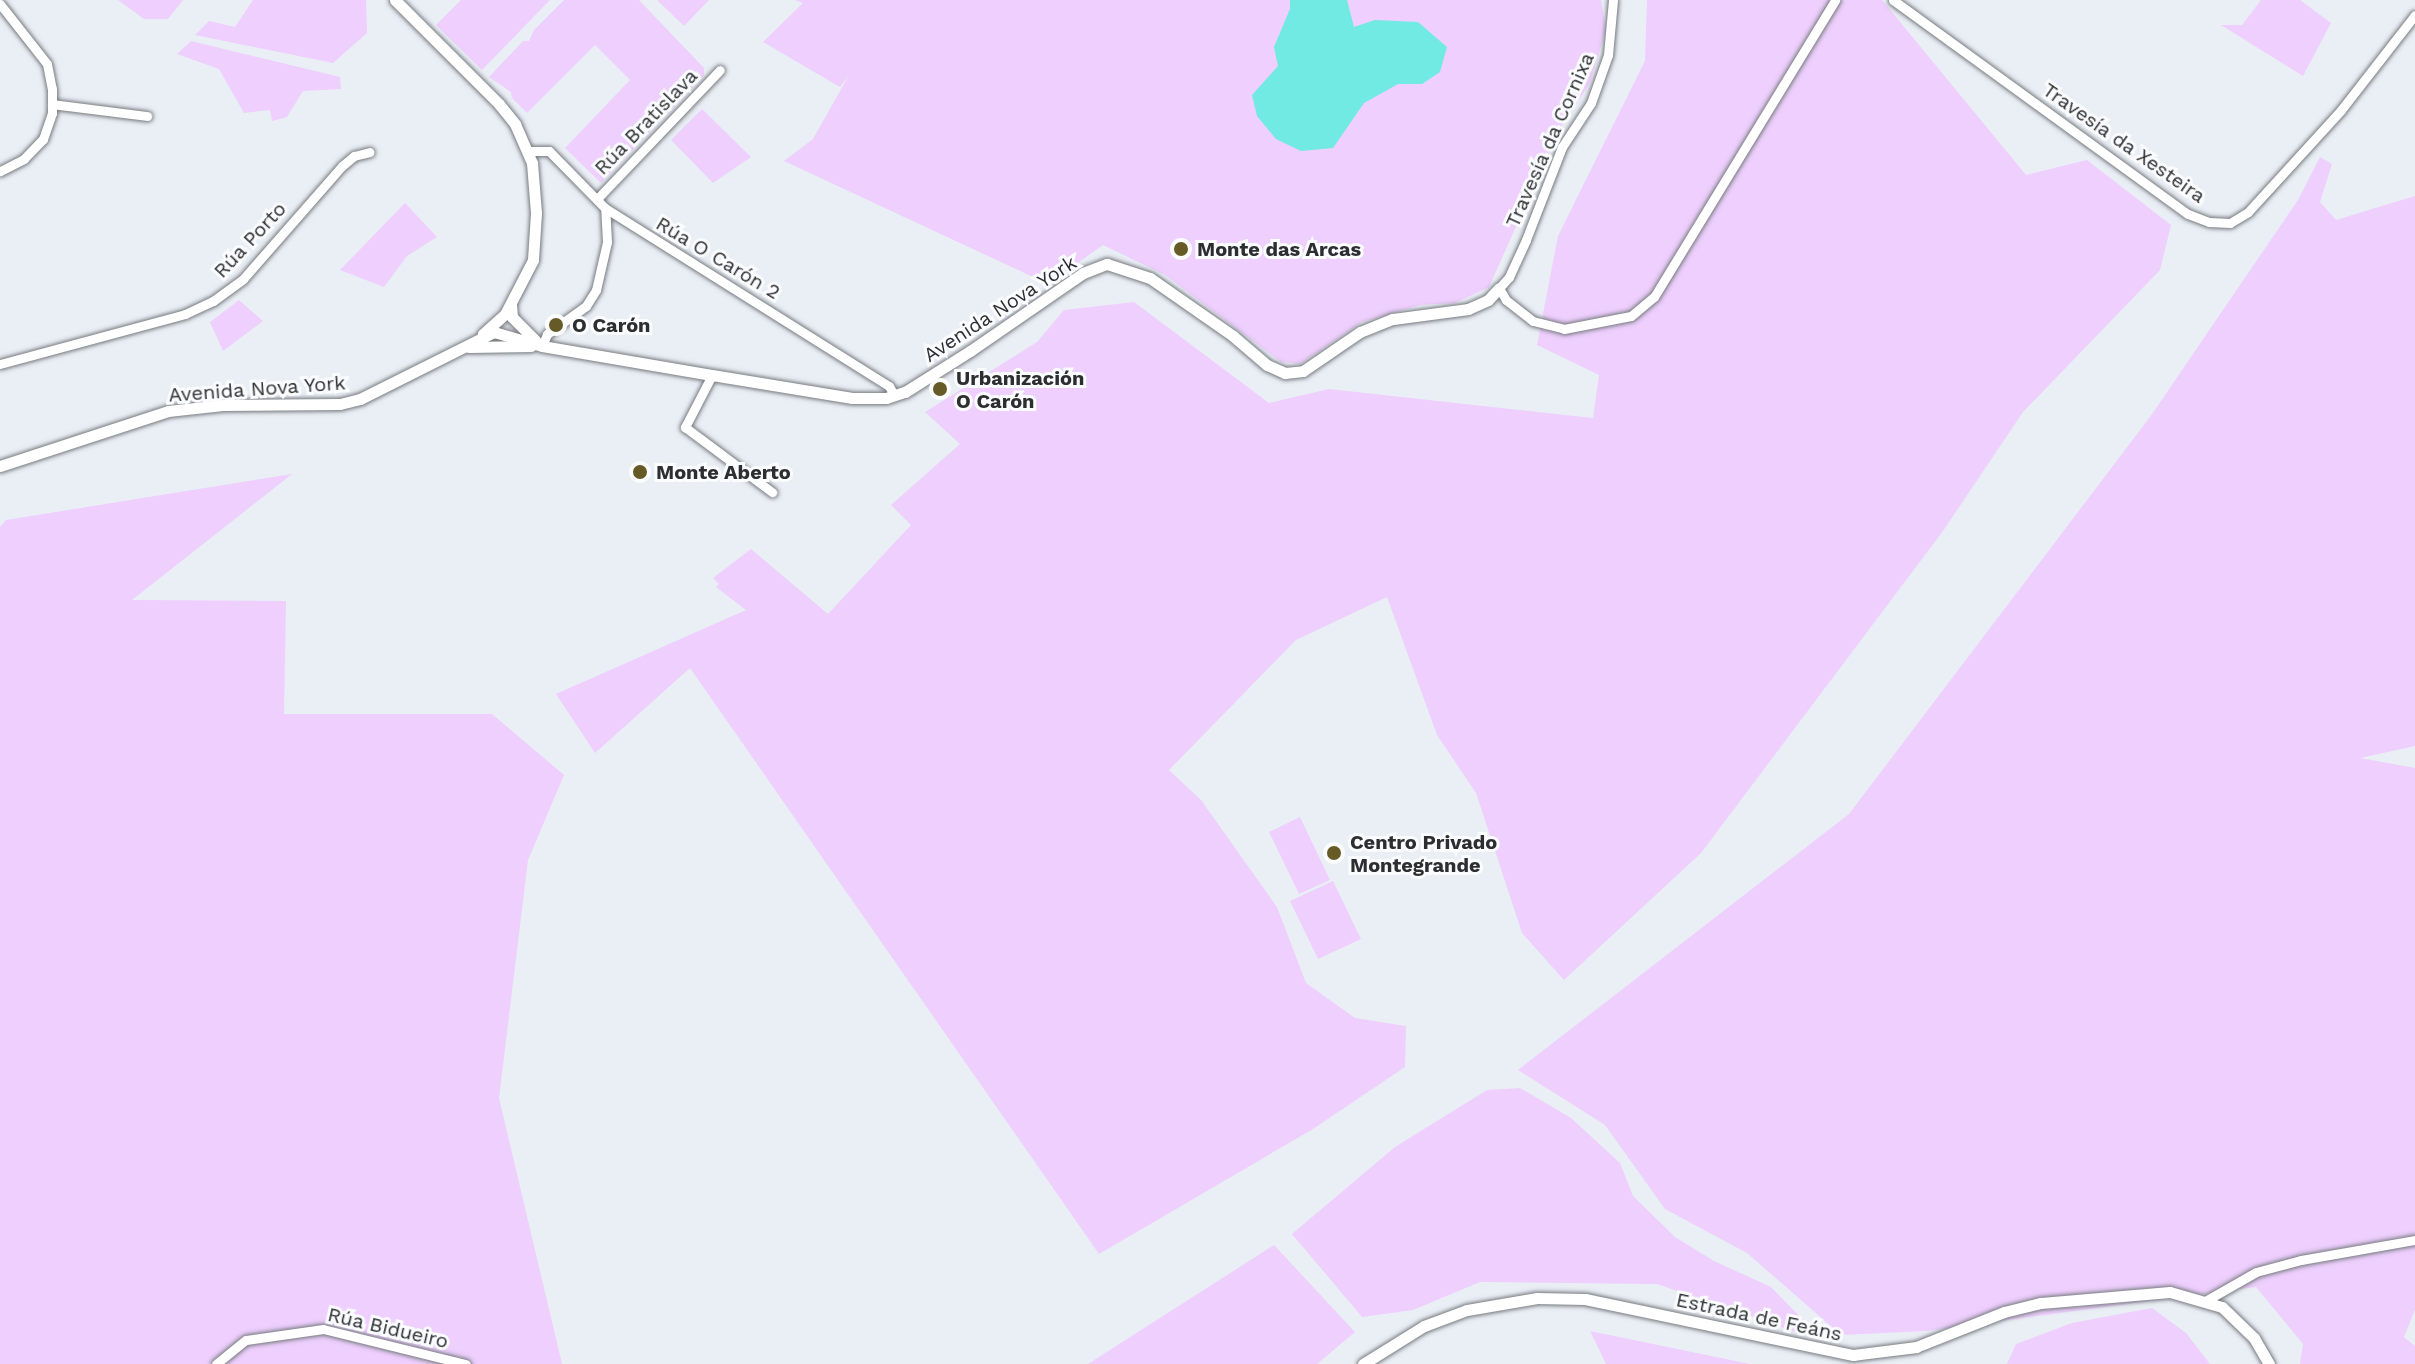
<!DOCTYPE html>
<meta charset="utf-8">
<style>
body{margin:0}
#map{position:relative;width:2415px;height:1364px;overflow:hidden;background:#eaeff5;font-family:"Work Sans",sans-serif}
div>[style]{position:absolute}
.green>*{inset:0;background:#eecffd}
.water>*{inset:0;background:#70eae2}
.roads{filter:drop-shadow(0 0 2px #777b80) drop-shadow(0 0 2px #777b80)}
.minor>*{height:9px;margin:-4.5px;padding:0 4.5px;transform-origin:4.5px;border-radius:4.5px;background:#fff}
.tertiary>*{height:11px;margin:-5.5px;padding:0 5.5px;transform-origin:5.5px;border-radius:5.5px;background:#fff}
.dots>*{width:22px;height:22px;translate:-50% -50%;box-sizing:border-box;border:4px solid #fafcfe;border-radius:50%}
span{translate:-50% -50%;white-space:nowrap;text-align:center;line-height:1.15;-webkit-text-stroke:6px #fafcfe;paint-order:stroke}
.street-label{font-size:20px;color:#2c2e30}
.poi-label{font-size:20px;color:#2c2e30;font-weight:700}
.left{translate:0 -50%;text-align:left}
</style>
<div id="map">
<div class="green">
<div style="clip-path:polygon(118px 0,183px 0,168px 19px,144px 19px)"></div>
<div style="clip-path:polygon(253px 0,366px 0,367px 33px,333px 63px,195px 35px,209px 21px,235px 27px)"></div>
<div style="clip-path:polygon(461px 0,550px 0,482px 70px,436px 25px)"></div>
<div style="clip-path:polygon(564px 0,639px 0,704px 68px,704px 75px,601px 183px,565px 148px,630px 80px,595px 45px,527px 113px,512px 98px,511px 92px,489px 77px,523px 41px,529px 41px,534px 30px)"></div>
<div style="clip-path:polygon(657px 0,709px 0,684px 26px)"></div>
<div style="clip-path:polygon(795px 0,1601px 0,1606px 30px,1590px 83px,1560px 129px,1489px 287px,1455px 303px,1421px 305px,1362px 322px,1300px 364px,1281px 362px,1165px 275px,1103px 245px,1048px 284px,784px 161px,813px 139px,849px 75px,840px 87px,763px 42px,803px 3px)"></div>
<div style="clip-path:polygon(1647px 0,1882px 0,2026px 175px,2087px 160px,2171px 225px,2160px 270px,2023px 412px,1943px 531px,1701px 853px,1564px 980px,1522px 933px,1476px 793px,1437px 735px,1387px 597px,1296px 640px,1169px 770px,1201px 800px,1277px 907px,1306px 983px,1355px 1018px,1406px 1026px,1405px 1067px,1313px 1129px,1099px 1254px,690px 668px,595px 753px,556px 694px,746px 610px,716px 587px,719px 584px,713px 578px,751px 549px,828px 614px,911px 525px,891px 505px,960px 444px,925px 412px,1037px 342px,1064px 310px,1134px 302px,1269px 403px,1329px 389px,1593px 418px,1599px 375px,1537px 345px,1558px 236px,1645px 61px)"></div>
<div style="clip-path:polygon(2261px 0,2300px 0,2331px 23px,2303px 76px,2221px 25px,2242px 25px)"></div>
<div style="clip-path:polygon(191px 41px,340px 77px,341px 89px,303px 91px,287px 117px,272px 121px,270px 110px,244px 113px,219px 69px,177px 54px)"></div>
<div style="clip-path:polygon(702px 109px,751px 157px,713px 183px,671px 140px)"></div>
<div style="clip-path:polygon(2320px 157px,2332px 164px,2320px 202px,2336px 220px,2415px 196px,2415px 746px,2360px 758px,2415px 768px,2415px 1310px,2404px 1337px,2415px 1346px,2415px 1364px,2300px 1364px,2303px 1344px,2256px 1287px,1926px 1331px,1841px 1335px,1747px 1253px,1665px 1209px,1605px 1125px,1518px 1070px,1849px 814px,2150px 417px,2298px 200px)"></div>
<div style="clip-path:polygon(405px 203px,437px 237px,407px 256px,384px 287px,340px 270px)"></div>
<div style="clip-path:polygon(239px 300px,263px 321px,223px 351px,210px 322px)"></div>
<div style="clip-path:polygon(292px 474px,132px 600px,286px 601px,284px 714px,492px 714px,564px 775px,528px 860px,499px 1098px,562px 1364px,0 1364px,0 527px,6px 520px)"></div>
<div style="clip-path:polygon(1300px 817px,1330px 880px,1299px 894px,1269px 832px)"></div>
<div style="clip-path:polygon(1333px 881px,1361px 939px,1318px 959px,1290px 901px)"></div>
<div style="clip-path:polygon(1520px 1088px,1571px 1118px,1620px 1163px,1633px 1196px,1675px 1237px,1714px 1261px,1771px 1287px,1807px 1324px,1804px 1335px,1657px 1284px,1480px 1282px,1413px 1310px,1362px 1317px,1292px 1234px,1395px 1147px,1487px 1090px)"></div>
<div style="clip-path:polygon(1274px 1245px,1355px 1332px,1317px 1364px,1088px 1364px)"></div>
<div style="clip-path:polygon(2152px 1308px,2186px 1333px,2210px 1364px,2007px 1364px,2016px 1344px,2072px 1323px)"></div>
<div style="clip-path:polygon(1590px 1331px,1750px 1364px,1606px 1364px)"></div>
</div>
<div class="water">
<div style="clip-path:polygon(1290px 0,1347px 0,1354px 27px,1375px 20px,1418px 22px,1447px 47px,1440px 72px,1422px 84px,1398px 84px,1364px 103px,1333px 148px,1301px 151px,1276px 139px,1257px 116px,1252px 95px,1278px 66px,1274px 47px,1290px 9px)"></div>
</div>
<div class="roads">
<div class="minor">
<div style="left:1613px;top:0;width:55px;rotate:95.2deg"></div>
<div style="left:1608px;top:55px;width:51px;rotate:109.5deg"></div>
<div style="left:1591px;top:103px;width:53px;rotate:123.4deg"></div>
<div style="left:1562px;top:147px;width:100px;rotate:111.2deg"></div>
<div style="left:1526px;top:240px;width:41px;rotate:114.7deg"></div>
<div style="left:1509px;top:277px;width:15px;rotate:132deg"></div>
<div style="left:1499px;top:288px;width:14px;rotate:60deg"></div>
<div style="left:1506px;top:300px;width:34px;rotate:38deg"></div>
<div style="left:1533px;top:321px;width:32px;rotate:14deg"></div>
<div style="left:1564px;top:329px;width:68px;rotate:-11deg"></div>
<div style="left:1631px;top:316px;width:30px;rotate:-40deg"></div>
<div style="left:1654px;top:297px;width:348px;rotate:-58.6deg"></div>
<div style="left:1893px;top:0;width:364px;rotate:36deg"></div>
<div style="left:2188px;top:214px;width:22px;rotate:21deg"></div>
<div style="left:2209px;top:222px;width:21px;rotate:3deg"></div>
<div style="left:2230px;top:223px;width:21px;rotate:-31deg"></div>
<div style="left:2248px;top:212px;width:138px;rotate:-47.6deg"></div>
<div style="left:2341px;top:110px;width:120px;rotate:-52.1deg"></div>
<div style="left:0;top:4px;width:76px;rotate:51.9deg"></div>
<div style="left:47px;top:64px;width:25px;rotate:79deg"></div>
<div style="left:52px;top:89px;width:24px;rotate:90deg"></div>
<div style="left:52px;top:113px;width:28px;rotate:109deg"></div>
<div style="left:43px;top:139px;width:28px;rotate:134deg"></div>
<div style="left:24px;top:159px;width:27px;rotate:153deg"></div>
<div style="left:52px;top:104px;width:96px;rotate:7.2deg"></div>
<div style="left:528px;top:151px;width:21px"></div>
<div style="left:549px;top:151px;width:80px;rotate:45.5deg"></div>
<div style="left:605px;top:208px;width:335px;rotate:32.1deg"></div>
<div style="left:889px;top:386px;width:10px;rotate:61deg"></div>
<div style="left:597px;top:199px;width:178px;rotate:-46.4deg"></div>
<div style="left:542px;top:346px;width:13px;rotate:-67deg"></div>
<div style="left:547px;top:334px;width:48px;rotate:-35.7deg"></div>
<div style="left:586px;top:306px;width:19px;rotate:-58deg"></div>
<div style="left:596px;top:290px;width:49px;rotate:-77.1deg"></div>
<div style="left:607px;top:242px;width:34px;rotate:-93deg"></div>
<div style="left:0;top:364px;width:192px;rotate:-15.1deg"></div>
<div style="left:185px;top:314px;width:31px;rotate:-25deg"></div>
<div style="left:213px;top:301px;width:37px;rotate:-36deg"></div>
<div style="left:243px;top:279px;width:150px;rotate:-48.8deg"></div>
<div style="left:342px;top:166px;width:16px;rotate:-40deg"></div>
<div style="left:354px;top:156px;width:16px;rotate:-14deg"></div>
<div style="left:712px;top:375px;width:59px;rotate:117.4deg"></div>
<div style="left:685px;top:427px;width:109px;rotate:36.8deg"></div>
<div style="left:2207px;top:1300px;width:56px;rotate:-29.7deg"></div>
<div style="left:2256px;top:1272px;width:47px;rotate:-14.9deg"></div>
<div style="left:2301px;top:1260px;width:116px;rotate:-10deg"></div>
<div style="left:216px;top:1364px;width:38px;rotate:-39deg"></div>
<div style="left:246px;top:1340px;width:78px;rotate:-8.1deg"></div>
<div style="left:323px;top:1329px;width:147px;rotate:13.8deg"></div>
</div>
<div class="tertiary">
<div style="left:395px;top:0;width:147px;rotate:45deg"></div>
<div style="left:499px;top:104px;width:26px;rotate:51deg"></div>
<div style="left:515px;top:124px;width:43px;rotate:66.4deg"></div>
<div style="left:532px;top:163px;width:50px;rotate:85.4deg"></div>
<div style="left:536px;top:213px;width:47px;rotate:93.7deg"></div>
<div style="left:533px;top:260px;width:61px;rotate:117.4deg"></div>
<div style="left:505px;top:314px;width:30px;rotate:138deg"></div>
<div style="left:511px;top:305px;width:12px;rotate:85deg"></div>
<div style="left:512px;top:317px;width:33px;rotate:45deg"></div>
<div style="left:469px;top:347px;width:62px;rotate:-0.9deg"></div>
<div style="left:0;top:466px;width:177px;rotate:-18.1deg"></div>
<div style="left:168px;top:411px;width:55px;rotate:-6.2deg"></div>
<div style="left:223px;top:405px;width:117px;rotate:-0.5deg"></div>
<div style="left:340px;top:404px;width:21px;rotate:-14deg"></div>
<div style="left:360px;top:399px;width:150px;rotate:-26.6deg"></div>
<div style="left:494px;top:332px;width:50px;rotate:16.3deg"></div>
<div style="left:542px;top:346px;width:172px;rotate:9.7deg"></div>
<div style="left:712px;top:375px;width:142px;rotate:9.3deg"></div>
<div style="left:852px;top:398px;width:34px"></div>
<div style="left:886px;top:398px;width:20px;rotate:-18deg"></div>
<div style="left:905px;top:392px;width:77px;rotate:-32.2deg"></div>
<div style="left:970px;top:351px;width:137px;rotate:-34.6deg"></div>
<div style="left:1083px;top:273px;width:26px;rotate:-21deg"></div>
<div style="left:1107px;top:264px;width:45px;rotate:18deg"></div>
<div style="left:1150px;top:278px;width:101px;rotate:34.9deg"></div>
<div style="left:1233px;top:336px;width:45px;rotate:40.5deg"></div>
<div style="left:1267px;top:365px;width:20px;rotate:24deg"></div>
<div style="left:1285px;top:373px;width:18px;rotate:-6deg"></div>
<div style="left:1303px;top:371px;width:69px;rotate:-34.4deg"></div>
<div style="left:1360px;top:332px;width:35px;rotate:-22deg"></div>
<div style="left:1393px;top:319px;width:76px;rotate:-7.6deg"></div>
<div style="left:1468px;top:309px;width:22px;rotate:-24deg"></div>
<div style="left:1488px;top:300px;width:16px;rotate:-47deg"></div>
<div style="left:1363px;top:1364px;width:72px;rotate:-31.9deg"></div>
<div style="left:1424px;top:1326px;width:46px;rotate:-20.4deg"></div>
<div style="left:1467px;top:1310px;width:71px;rotate:-9.7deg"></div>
<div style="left:1537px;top:1298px;width:48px;rotate:1.2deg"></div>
<div style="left:1585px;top:1299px;width:274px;rotate:11.8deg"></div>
<div style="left:1853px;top:1355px;width:64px;rotate:-7.2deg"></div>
<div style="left:1916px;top:1347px;width:95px;rotate:-21.7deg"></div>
<div style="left:2004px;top:1312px;width:38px;rotate:-14deg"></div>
<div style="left:2041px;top:1303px;width:129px;rotate:-4.9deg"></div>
<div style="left:2170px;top:1292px;width:54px;rotate:16.1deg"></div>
<div style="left:2222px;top:1307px;width:45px;rotate:44.1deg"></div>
<div style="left:2254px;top:1338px;width:30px;rotate:60deg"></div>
</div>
</div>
<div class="dots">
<div style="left:1181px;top:249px;background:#665a27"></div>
<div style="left:556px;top:325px;background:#665a27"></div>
<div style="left:940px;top:389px;background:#665a27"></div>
<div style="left:640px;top:472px;background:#665a27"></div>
<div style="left:1334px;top:853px;background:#665a27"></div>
</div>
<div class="street-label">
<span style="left:646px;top:122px;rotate:-46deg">Rúa Bratislava</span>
<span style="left:1550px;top:140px;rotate:-66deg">Travesía da Cornixa</span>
<span style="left:2124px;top:143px;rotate:35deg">Travesía da Xesteira</span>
<span style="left:250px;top:240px;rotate:-47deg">Rúa Porto</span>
<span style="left:718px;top:258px;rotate:31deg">Rúa O Carón 2</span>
<span style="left:1000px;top:309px;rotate:-33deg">Avenida Nova York</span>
<span style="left:257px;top:389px;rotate:-4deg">Avenida Nova York</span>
<span style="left:1759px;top:1317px;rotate:12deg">Estrada de Feáns</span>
<span style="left:388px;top:1328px;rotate:13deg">Rúa Bidueiro</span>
</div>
<div class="poi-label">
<span class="left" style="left:1197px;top:249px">Monte das Arcas</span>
<span class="left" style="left:572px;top:325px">O Carón</span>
<span class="left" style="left:956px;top:390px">Urbanización<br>O Carón</span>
<span class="left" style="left:656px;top:472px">Monte Aberto</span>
<span class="left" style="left:1350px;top:854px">Centro Privado<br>Montegrande</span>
</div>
</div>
